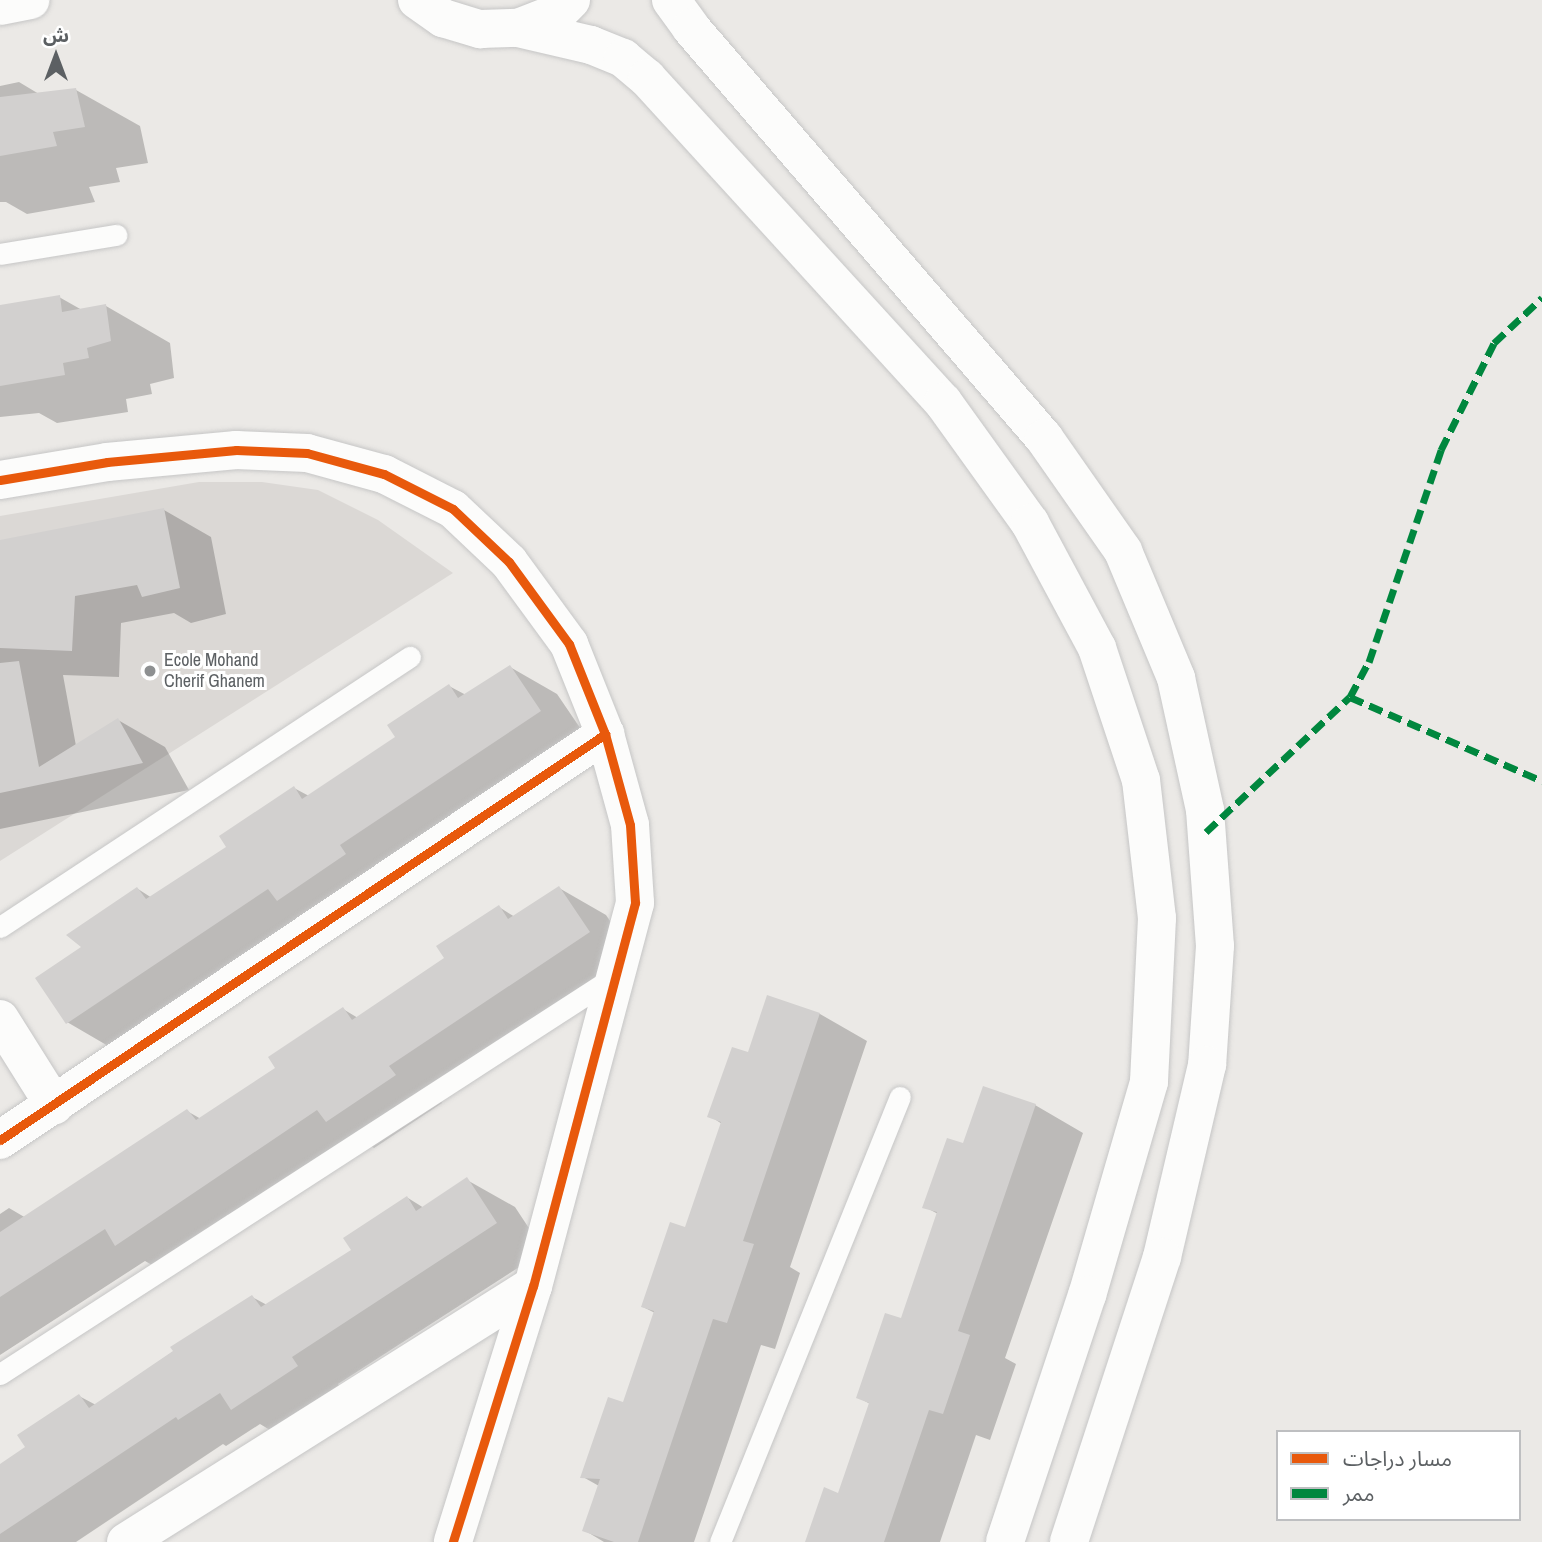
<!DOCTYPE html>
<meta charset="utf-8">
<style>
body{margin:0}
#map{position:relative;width:1542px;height:1542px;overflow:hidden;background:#ebe9e6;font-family:"Archivo Narrow","Noto Sans Arabic",sans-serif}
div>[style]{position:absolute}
.education>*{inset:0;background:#dbd8d5}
.shadow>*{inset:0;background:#0003}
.building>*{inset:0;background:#d2d0cf}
.roads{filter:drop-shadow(0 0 2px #c6c6c6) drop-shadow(0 0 2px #c6c6c6)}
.lane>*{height:21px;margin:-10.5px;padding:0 10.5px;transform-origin:10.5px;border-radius:10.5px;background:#fcfcfb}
.street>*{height:38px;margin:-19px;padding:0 19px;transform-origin:19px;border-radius:19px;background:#fcfcfb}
.secondary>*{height:38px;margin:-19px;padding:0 19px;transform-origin:19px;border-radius:19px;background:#fcfcfb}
.quiet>*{height:7px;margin-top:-3.5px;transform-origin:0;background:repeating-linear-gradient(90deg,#00873e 0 14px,transparent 0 21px)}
.cycleway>*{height:9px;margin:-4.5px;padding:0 4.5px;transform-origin:4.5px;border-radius:4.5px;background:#e8590c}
.dots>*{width:19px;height:19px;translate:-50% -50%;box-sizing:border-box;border:4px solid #fff;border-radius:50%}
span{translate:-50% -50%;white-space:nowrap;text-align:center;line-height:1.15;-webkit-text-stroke:6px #fff;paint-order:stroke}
.poi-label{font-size:18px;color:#5c6063}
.left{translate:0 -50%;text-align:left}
.legend{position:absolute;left:1276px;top:1430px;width:245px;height:91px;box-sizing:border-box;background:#fff;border:2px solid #bebfc1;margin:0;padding:9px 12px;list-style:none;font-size:21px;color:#5c6063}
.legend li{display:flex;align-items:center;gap:14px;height:35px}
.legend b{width:35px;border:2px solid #bebfc1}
.north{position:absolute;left:21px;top:21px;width:70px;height:70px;-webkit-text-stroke:5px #fff;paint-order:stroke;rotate:0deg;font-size:19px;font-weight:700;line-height:28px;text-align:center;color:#5c6063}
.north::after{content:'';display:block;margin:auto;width:24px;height:32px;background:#5c6063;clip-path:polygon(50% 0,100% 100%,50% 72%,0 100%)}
</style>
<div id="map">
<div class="education">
<div style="clip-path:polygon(199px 482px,262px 482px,318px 490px,378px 520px,453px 573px,0 861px,0 516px)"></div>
</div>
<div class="shadow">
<div style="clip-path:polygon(19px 82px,39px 94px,76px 90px,140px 126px,148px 163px,116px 168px,120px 182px,89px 187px,95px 202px,27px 214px,6px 202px,0 202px,0 86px)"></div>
<div style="clip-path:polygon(59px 297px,82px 310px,106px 306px,170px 343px,174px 378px,150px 384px,152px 394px,126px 399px,128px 412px,57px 423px,39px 413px,0 417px,0 307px)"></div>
<div style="clip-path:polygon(164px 510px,211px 537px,226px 614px,191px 623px,174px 613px,121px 623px,119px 677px,63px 675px,76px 746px,118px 720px,165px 747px,189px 790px,0 829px,0 542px)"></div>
<div style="clip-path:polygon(510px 667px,557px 694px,587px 738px,115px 1050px,67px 1022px,84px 947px,138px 889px,152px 898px,228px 848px,294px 788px,309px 796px,398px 737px,449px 686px,466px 695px)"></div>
<div style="clip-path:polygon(559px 888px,606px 915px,636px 959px,435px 1093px,442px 1103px,374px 1148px,360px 1140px,164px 1272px,145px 1261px,0 1355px,0 1214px,9px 1208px,26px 1218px,187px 1111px,201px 1119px,278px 1069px,343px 1009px,358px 1018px,447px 958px,499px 907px,515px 917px)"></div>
<div style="clip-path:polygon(768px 997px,820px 1014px,867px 1041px,790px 1267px,800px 1273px,775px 1349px,761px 1345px,694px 1542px,604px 1542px,584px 1530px,599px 1486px,583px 1477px,624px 1404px,655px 1313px,643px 1307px,686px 1229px,722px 1124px,710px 1116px,749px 1054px)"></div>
<div style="clip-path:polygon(1035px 1105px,1083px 1133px,1005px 1358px,1016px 1364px,990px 1440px,976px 1435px,940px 1542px,807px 1542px,839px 1495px,870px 1404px,858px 1397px,902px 1320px,938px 1214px,925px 1207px,964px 1145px)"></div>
<div style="clip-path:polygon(467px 1180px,515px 1207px,544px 1251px,338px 1384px,344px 1394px,280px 1436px,260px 1424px,226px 1446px,223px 1444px,76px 1542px,0 1542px,0 1466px,28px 1447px,79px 1396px,96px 1405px,252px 1297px,267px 1305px,353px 1250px,408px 1198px,424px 1208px)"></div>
</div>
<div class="building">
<div style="clip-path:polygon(76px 88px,85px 127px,53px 132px,57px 146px,0 156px,0 97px)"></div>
<div style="clip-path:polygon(60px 295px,62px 312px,106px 304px,111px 341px,87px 348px,89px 358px,63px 363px,65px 375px,0 386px,0 305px)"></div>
<div style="clip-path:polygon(164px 508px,180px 588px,142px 597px,137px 585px,75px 596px,72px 651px,0 648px,0 540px)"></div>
<div style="clip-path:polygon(19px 661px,39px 767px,118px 718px,143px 763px,0 793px,0 663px)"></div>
<div style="clip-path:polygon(510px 665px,541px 711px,340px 845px,346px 854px,277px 901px,268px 889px,66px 1024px,35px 978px,81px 947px,66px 935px,137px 887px,146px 899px,226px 847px,219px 836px,294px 786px,302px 799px,395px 737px,387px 725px,449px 684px,458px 698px)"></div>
<div style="clip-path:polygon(559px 886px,590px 932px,389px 1066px,396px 1075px,326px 1122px,317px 1110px,115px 1246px,105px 1229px,0 1297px,0 1232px,187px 1109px,196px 1120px,275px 1068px,268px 1057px,343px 1007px,352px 1020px,444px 958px,436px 946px,499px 905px,508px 919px)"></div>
<div style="clip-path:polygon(767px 995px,820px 1013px,743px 1241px,754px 1244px,727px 1323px,713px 1319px,638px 1542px,614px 1542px,582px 1531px,600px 1479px,580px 1478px,608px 1397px,623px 1402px,654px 1311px,641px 1307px,670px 1222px,685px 1227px,721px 1122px,707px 1117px,732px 1047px,748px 1052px)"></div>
<div style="clip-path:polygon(983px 1086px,1036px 1104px,958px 1331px,970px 1335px,943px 1414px,929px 1410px,884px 1542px,805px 1542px,824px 1487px,838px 1493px,869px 1403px,856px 1398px,885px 1313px,901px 1318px,937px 1212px,922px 1208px,947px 1138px,963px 1143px)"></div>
<div style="clip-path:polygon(467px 1177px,497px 1223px,292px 1357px,298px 1366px,231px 1410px,220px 1393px,178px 1420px,176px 1417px,0 1534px,0 1464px,25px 1447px,17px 1435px,79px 1394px,89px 1408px,173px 1351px,170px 1347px,252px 1295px,261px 1307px,351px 1250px,343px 1238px,407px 1196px,416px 1211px)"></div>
</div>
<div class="roads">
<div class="lane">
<div style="left:0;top:254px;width:118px;rotate:-9.3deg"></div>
<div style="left:0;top:927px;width:491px;rotate:-33.4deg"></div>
<div style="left:0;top:1374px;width:733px;rotate:-32.91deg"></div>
<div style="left:720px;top:1542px;width:480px;rotate:-68deg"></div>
</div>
<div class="street">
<div style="left:0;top:480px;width:109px;rotate:-9.5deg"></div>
<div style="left:107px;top:462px;width:130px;rotate:-5.3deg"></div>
<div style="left:236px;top:450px;width:71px;rotate:2.4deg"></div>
<div style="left:307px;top:453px;width:80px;rotate:15.3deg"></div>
<div style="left:384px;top:474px;width:77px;rotate:26.9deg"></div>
<div style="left:453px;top:509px;width:77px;rotate:43.4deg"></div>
<div style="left:509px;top:562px;width:102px;rotate:53.8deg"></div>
<div style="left:569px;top:644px;width:97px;rotate:68.2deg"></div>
<div style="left:605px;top:734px;width:94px;rotate:74.6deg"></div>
<div style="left:630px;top:825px;width:78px;rotate:86.3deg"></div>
<div style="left:635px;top:903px;width:396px;rotate:104.9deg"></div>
<div style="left:533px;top:1286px;width:268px;rotate:107.4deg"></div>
<div style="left:0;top:1019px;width:102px;rotate:57.9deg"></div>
<div style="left:0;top:1140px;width:729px;rotate:-33.86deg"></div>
<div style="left:126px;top:1542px;width:481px;rotate:-32.2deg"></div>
</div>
<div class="secondary">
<div style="left:417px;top:0;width:32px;rotate:35deg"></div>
<div style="left:443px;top:18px;width:39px;rotate:17deg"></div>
<div style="left:480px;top:29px;width:38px;rotate:-2deg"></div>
<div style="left:518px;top:28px;width:44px;rotate:-21.3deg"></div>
<div style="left:559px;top:12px;width:17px;rotate:-45deg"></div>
<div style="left:671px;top:0;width:34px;rotate:54deg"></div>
<div style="left:691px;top:28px;width:541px;rotate:49.27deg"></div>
<div style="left:1044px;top:438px;width:138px;rotate:55deg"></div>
<div style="left:1123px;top:551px;width:138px;rotate:67.3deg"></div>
<div style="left:1176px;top:678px;width:135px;rotate:77.6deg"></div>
<div style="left:1205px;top:810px;width:136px;rotate:85.8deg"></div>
<div style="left:1215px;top:946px;width:119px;rotate:93.8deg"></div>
<div style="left:1207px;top:1065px;width:197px;rotate:103.2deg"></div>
<div style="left:1162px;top:1257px;width:300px;rotate:108.1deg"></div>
<div style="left:0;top:6px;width:31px;rotate:-11deg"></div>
<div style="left:518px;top:28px;width:75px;rotate:13.1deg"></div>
<div style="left:591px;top:45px;width:35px;rotate:22deg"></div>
<div style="left:623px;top:58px;width:31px;rotate:40deg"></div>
<div style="left:647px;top:78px;width:439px;rotate:47.6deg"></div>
<div style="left:943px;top:402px;width:149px;rotate:54.3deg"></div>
<div style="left:1030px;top:523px;width:142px;rotate:61.8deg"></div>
<div style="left:1097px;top:648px;width:139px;rotate:71.6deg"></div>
<div style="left:1141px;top:780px;width:139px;rotate:83.4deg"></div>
<div style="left:1157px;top:918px;width:164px;rotate:92.8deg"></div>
<div style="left:1149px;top:1082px;width:222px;rotate:106.2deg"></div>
<div style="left:1087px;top:1295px;width:260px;rotate:108.4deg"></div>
</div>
</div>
<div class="quiet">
<div style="left:1350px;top:697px;width:210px;rotate:23.6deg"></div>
<div style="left:1206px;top:832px;width:197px;rotate:-43.2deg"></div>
<div style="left:1350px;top:697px;width:40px;rotate:-62deg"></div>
<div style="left:1369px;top:662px;width:224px;rotate:-71.2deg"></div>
<div style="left:1441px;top:450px;width:119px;rotate:-63.6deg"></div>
<div style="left:1494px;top:343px;width:66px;rotate:-43.2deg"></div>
</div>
<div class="cycleway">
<div style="left:0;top:480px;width:109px;rotate:-9.5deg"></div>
<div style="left:107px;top:462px;width:130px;rotate:-5.3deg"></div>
<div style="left:236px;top:450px;width:71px;rotate:2.4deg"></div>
<div style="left:307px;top:453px;width:80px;rotate:15.3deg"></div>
<div style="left:384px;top:474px;width:77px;rotate:26.9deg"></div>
<div style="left:453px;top:509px;width:77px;rotate:43.4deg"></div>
<div style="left:509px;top:562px;width:102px;rotate:53.8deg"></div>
<div style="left:569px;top:644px;width:97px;rotate:68.2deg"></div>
<div style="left:605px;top:734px;width:94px;rotate:74.6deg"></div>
<div style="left:630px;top:825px;width:78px;rotate:86.3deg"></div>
<div style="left:635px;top:903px;width:396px;rotate:104.9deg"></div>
<div style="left:533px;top:1286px;width:268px;rotate:107.4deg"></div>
<div style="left:0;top:1140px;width:729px;rotate:-33.86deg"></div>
</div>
<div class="dots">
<div style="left:150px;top:671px;background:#8e9091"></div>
</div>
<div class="poi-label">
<span class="left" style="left:164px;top:671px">Ecole Mohand<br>Cherif Ghanem</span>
</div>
<ul class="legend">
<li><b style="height:9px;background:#e8590c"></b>مسار دراجات</li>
<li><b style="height:9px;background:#00873e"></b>ممر</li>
</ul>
<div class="north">ش</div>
</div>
